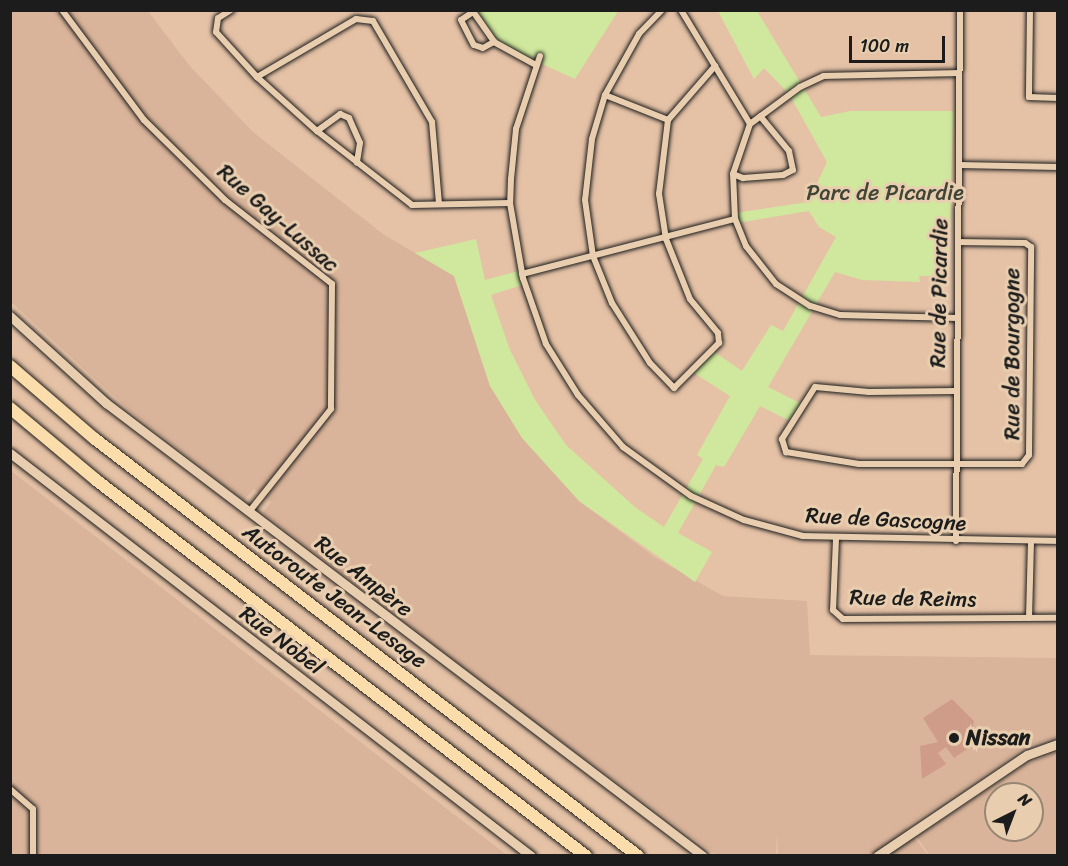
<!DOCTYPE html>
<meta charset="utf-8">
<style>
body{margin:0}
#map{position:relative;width:1068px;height:866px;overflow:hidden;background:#e5c2a6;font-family:Sriracha,sans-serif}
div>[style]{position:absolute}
.built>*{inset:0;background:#dab49a}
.green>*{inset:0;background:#d0e89d}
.building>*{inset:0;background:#ce9c89}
.roads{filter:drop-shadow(0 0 2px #1c1c1c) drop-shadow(0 0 2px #1c1c1c)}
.street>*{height:6px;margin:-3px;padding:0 3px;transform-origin:3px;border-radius:3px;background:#e8ceaf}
.secondary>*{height:9px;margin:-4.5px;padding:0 4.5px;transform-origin:4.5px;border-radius:4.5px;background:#e8ceaf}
.highway>*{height:12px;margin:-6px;padding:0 6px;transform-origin:6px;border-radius:6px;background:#fbddab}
.dots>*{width:16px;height:16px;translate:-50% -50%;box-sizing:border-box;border:3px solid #e8ceaf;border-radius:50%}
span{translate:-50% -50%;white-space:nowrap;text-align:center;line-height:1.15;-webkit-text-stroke:6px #e8ceaf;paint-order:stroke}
.park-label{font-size:22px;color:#404536}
.street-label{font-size:22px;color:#1c1c1c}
.poi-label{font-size:22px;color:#1c1c1c;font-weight:700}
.left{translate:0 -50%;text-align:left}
.frame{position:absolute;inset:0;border:12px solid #1c1c1c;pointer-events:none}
.north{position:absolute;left:984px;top:782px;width:60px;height:60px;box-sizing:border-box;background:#e8ceaf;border:2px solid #968774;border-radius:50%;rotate:42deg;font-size:16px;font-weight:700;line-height:24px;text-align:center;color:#1c1c1c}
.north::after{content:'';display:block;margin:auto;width:21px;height:27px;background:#1c1c1c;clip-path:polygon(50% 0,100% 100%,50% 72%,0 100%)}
.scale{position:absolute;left:849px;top:36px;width:96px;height:27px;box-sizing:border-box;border:3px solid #1c1c1c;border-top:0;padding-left:8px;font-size:18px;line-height:21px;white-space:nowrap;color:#1c1c1c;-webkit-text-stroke:4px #e8ceaf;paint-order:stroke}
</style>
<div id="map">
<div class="built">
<div style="clip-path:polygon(10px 11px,148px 11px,189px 65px,253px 132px,383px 234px,454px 276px,490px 386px,579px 501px,656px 558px,723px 596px,807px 601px,810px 655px,1057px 658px,1057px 737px,1027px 746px,906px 827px,928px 855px,778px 855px,777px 833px,776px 855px,716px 855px,496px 693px,263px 513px,271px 502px,254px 489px,244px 500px,130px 411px,11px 302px)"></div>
<div style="clip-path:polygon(10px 470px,407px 778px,507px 855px,11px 855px)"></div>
<div style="clip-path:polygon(evenodd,1057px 752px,1057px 855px,929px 855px,917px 837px,1026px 764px,1057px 752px,996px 794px,1032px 794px,1032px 830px,996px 830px,996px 794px)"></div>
</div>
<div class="green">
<div style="clip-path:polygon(472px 11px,618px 11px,575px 79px,494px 42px)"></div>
<div style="clip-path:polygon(718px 11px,757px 11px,821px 117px,851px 111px,953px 111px,949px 276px,919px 276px,920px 282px,862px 280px,835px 272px,768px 387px,802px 404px,792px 422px,760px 406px,724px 467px,716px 465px,678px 533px,712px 552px,695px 582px,579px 501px,522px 438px,490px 386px,454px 276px,415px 253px,476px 239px,485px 280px,522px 270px,525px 284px,491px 295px,510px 350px,535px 400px,566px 445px,636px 508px,664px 527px,703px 459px,697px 455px,730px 396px,694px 373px,713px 351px,742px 371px,771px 325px,783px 331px,836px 237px,819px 227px,809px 211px,737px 223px,735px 213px,808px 202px,827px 162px,789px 94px,764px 68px,754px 79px)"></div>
</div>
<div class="building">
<div style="clip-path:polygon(952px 699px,974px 721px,971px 735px,976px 743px,954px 758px,946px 747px,938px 753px,946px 764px,922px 779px,920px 746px,938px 742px,923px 718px)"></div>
</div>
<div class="roads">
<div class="street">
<div style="left:62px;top:10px;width:137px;rotate:53.3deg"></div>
<div style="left:144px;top:120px;width:114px;rotate:44.6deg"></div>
<div style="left:225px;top:200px;width:136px;rotate:38.1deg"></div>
<div style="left:332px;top:284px;width:125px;rotate:90.5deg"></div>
<div style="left:331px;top:409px;width:132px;rotate:128.5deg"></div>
<div style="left:231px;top:10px;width:15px;rotate:148deg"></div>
<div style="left:218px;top:18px;width:14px;rotate:98deg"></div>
<div style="left:216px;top:32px;width:61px;rotate:47.7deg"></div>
<div style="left:257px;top:77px;width:81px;rotate:42deg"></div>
<div style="left:317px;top:131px;width:120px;rotate:37.9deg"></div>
<div style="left:412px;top:205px;width:98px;rotate:-1.2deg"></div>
<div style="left:472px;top:10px;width:39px;rotate:55deg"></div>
<div style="left:494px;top:42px;width:48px;rotate:28.7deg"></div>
<div style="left:662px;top:10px;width:33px;rotate:134deg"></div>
<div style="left:639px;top:34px;width:70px;rotate:119.1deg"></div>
<div style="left:605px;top:95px;width:46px;rotate:106.5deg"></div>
<div style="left:592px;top:139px;width:61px;rotate:96.5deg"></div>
<div style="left:585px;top:200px;width:57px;rotate:81.9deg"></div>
<div style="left:593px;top:256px;width:51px;rotate:68deg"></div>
<div style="left:612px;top:303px;width:71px;rotate:57.7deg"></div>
<div style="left:650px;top:363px;width:35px;rotate:46deg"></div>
<div style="left:674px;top:388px;width:64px;rotate:-45deg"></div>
<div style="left:719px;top:343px;width:10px;rotate:-96deg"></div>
<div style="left:718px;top:333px;width:44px;rotate:-129.5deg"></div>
<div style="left:690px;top:299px;width:65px;rotate:-111.8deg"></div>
<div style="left:666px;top:239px;width:46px;rotate:-98.8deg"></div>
<div style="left:659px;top:194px;width:75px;rotate:-83.1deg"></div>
<div style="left:668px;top:120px;width:72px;rotate:-49deg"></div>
<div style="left:681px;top:10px;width:133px;rotate:58.8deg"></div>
<div style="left:1030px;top:10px;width:87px;rotate:90.7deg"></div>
<div style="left:1029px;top:97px;width:29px;rotate:2deg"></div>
<div style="left:473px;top:12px;width:14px;rotate:146deg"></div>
<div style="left:461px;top:20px;width:28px;rotate:63deg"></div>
<div style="left:474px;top:45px;width:9px;rotate:18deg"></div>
<div style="left:483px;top:48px;width:13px;rotate:-29deg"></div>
<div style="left:540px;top:56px;width:77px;rotate:108.2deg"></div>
<div style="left:516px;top:129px;width:50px;rotate:95.7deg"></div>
<div style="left:511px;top:179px;width:24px;rotate:92deg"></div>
<div style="left:510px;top:203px;width:76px;rotate:80.2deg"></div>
<div style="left:523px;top:278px;width:70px;rotate:70.8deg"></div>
<div style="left:546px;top:344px;width:60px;rotate:57.9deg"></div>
<div style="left:578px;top:395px;width:69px;rotate:49.1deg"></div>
<div style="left:623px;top:447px;width:84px;rotate:35.8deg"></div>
<div style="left:691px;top:496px;width:58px;rotate:24.4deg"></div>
<div style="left:744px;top:520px;width:61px;rotate:15.2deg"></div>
<div style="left:803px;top:536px;width:255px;rotate:1.1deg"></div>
<div style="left:257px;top:77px;width:115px;rotate:-30.4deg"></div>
<div style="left:356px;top:19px;width:17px;rotate:7deg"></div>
<div style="left:373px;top:21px;width:117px;rotate:59.7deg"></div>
<div style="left:432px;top:122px;width:81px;rotate:85.1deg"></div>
<div style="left:605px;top:95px;width:68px;rotate:21.6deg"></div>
<div style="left:317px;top:131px;width:29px;rotate:-36deg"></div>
<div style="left:340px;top:114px;width:10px;rotate:24deg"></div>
<div style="left:349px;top:118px;width:27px;rotate:66deg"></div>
<div style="left:360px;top:143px;width:20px;rotate:99deg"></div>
<div style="left:959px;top:165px;width:99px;rotate:1.2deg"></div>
<div style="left:733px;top:174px;width:11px;rotate:22deg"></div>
<div style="left:743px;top:178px;width:40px;rotate:-4.3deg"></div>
<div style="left:783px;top:175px;width:11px;rotate:-27deg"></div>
<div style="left:793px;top:170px;width:19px;rotate:-102deg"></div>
<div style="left:789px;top:151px;width:45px;rotate:-129.6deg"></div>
<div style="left:522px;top:274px;width:220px;rotate:-14.5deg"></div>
<div style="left:957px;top:318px;width:117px;rotate:-178.5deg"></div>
<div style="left:840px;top:315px;width:31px;rotate:-163deg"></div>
<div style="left:810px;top:306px;width:40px;rotate:-147.1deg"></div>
<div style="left:776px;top:284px;width:48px;rotate:-128.3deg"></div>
<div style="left:746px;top:246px;width:29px;rotate:-112deg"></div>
<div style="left:735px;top:219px;width:45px;rotate:-92.5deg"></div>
<div style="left:733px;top:174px;width:53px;rotate:-71.2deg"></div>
<div style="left:750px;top:124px;width:62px;rotate:-36.5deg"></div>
<div style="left:800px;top:87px;width:26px;rotate:-25deg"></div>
<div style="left:824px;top:76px;width:134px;rotate:-1.3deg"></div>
<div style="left:955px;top:391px;width:86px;rotate:179.3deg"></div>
<div style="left:869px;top:392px;width:54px;rotate:-174.7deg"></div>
<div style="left:815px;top:387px;width:62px;rotate:122.4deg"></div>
<div style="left:782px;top:439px;width:14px;rotate:73deg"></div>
<div style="left:786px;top:452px;width:74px;rotate:9.3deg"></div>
<div style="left:859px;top:464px;width:163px"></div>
<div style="left:1022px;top:464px;width:11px;rotate:-52deg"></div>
<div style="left:1029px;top:455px;width:208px;rotate:-89.4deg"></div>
<div style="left:1031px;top:247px;width:7px;rotate:-146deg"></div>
<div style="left:1025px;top:243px;width:66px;rotate:-179.1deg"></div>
<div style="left:836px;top:539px;width:71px;rotate:92.4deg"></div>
<div style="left:833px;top:610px;width:13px;rotate:42deg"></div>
<div style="left:843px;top:619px;width:215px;rotate:-0.3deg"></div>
<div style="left:956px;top:541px;width:531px;rotate:-89.57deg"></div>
<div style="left:1029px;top:618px;width:76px;rotate:-88.5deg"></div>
<div style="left:10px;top:789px;width:30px;rotate:41deg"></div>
<div style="left:33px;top:809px;width:47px;rotate:90deg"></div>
</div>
<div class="secondary">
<div style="left:10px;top:316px;width:130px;rotate:42.2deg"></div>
<div style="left:106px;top:403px;width:749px;rotate:37.19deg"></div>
<div style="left:10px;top:453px;width:659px;rotate:37.72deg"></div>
<div style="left:877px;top:856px;width:181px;rotate:-34deg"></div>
<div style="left:1027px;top:755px;width:33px;rotate:-20deg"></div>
</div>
<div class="highway">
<div style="left:10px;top:366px;width:112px;rotate:40.7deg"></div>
<div style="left:95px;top:439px;width:685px;rotate:37.52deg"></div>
<div style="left:10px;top:408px;width:112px;rotate:39.9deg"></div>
<div style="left:96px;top:480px;width:618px;rotate:37.5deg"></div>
</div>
</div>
<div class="dots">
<div style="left:954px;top:738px;background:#1c1c1c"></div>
</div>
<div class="park-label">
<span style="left:885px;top:193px">Parc de Picardie</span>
</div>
<div class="street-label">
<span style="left:278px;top:218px;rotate:41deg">Rue Gay-Lussac</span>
<span style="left:939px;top:293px;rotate:-89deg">Rue de Picardie</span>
<span style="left:1012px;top:354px;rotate:-90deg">Rue de Bourgogne</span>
<span style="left:886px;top:519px;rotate:3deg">Rue de Gascogne</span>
<span style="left:364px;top:576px;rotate:38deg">Rue Ampère</span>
<span style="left:335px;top:596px;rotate:37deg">Autoroute Jean-Lesage</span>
<span style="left:913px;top:598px;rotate:1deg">Rue de Reims</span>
<span style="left:282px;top:640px;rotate:37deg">Rue Nobel</span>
</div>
<div class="poi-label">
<span class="left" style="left:966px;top:738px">Nissan</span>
</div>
<div class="frame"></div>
<div class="north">N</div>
<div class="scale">100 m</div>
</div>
